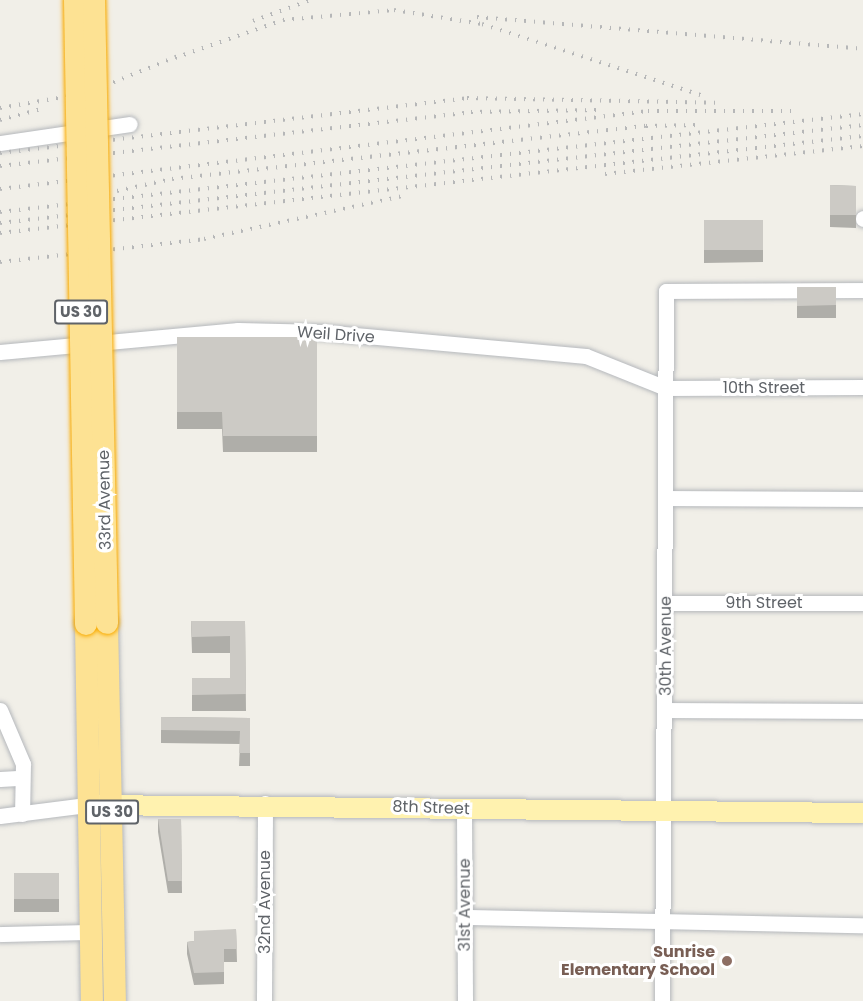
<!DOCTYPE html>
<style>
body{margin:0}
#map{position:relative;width:863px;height:1001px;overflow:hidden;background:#f1efe8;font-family:Poppins,sans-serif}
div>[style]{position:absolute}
.roads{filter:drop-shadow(0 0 2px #b5b8bc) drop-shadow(0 0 2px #b5b8bc)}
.minor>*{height:15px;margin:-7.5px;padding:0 7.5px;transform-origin:7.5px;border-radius:7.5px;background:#fff}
.major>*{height:20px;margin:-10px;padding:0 10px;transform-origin:10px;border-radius:10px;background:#fff2af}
.highway>*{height:22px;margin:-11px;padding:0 11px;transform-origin:11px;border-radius:11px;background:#fde293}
.rail>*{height:4px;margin-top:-2px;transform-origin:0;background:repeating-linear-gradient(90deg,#b6b7b8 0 1.5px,transparent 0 9.5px)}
.bridges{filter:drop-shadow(0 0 2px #f9ab00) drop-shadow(0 0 2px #f9ab00)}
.highway-bridge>*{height:22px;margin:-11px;padding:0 11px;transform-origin:11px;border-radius:11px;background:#fde293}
.wall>*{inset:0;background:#afaea9}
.building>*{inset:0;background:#cccac5}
.dots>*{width:16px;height:16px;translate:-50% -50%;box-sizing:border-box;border:3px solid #fff;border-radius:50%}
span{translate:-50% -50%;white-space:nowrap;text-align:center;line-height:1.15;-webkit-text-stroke:6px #fff;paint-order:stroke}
.shield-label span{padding:2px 4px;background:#fff;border:2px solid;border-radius:4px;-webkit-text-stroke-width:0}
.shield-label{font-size:15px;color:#5f6368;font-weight:700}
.street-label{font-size:16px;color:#5f6368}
.education-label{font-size:16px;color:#785e54;font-weight:700}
.right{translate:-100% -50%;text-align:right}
</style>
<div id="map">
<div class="roads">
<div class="minor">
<div style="left:0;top:143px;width:131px;rotate:-8.3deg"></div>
<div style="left:863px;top:218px;width:1px;rotate:90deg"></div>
<div style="left:0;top:352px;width:239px;rotate:-5.3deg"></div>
<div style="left:238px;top:330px;width:84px;rotate:1.4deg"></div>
<div style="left:322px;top:332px;width:265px;rotate:5.2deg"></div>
<div style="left:586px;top:356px;width:86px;rotate:21.8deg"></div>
<div style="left:666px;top:388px;width:197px;rotate:-0.3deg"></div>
<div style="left:667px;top:498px;width:196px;rotate:0.3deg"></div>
<div style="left:666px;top:603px;width:197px"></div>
<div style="left:0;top:710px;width:59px;rotate:66.9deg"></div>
<div style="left:23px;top:764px;width:50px;rotate:91.1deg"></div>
<div style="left:666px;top:710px;width:197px;rotate:0.3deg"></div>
<div style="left:0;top:779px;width:22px;rotate:-3deg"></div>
<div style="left:464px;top:810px;width:191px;rotate:89.7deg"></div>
<div style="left:0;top:816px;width:87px;rotate:-7.3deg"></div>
<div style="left:465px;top:917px;width:398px;rotate:1.2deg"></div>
<div style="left:0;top:934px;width:91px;rotate:-1.3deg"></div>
<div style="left:264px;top:1001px;width:198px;rotate:-89.7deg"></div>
<div style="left:662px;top:1001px;width:710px;rotate:-89.68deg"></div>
<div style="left:666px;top:291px;width:197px;rotate:-0.3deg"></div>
</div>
<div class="major">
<div style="left:95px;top:805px;width:768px;rotate:0.6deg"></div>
</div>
<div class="highway">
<div style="left:107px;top:623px;width:378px;rotate:88.8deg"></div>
<div style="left:86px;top:624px;width:377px;rotate:89.1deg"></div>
</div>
</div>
<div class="rail">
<div style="left:477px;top:17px;width:387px;rotate:4.7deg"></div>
<div style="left:253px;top:21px;width:61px;rotate:-20.2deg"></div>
<div style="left:175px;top:58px;width:114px;rotate:-19.4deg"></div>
<div style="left:283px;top:20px;width:111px;rotate:-5.1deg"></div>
<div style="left:394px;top:10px;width:89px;rotate:9deg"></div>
<div style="left:482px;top:24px;width:232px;rotate:18deg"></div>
<div style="left:0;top:108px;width:88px;rotate:-9.8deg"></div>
<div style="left:87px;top:93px;width:104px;rotate:-22.1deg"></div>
<div style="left:0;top:120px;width:42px;rotate:-15deg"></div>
<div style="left:0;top:153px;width:470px;rotate:-6.7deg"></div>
<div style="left:467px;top:98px;width:250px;rotate:1.1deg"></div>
<div style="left:0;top:166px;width:474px;rotate:-6.5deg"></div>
<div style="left:471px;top:112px;width:126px;rotate:-0.9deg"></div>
<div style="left:605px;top:174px;width:260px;rotate:-6.2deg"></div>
<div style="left:0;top:189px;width:653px;rotate:-6.86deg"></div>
<div style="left:648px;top:111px;width:143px"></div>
<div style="left:117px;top:191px;width:56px;rotate:-12.3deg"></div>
<div style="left:172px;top:179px;width:477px;rotate:-6.4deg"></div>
<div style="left:646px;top:126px;width:52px;rotate:-1.1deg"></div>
<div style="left:0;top:212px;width:869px;rotate:-6.48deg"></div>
<div style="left:0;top:223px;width:869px;rotate:-6.48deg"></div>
<div style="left:0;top:233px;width:868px;rotate:-6.41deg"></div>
<div style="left:0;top:262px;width:205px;rotate:-6.4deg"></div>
<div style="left:204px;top:239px;width:204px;rotate:-12.2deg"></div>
</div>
<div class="bridges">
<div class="highway-bridge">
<div style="left:75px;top:0;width:624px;rotate:88.99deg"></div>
<div style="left:94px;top:0;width:623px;rotate:88.8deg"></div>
</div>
</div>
<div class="wall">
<div style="clip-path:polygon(830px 185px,856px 186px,856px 228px,830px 227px)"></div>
<div style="clip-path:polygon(704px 220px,763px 220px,763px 262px,704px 263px)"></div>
<div style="clip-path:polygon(797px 287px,836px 287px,836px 318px,797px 318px)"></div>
<div style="clip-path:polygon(177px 337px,317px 337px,317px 452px,223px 452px,222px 429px,177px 429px)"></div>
<div style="clip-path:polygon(191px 621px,245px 621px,246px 711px,192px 711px,192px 678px,230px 678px,230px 653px,192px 653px)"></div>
<div style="clip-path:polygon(161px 717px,250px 718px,250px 766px,239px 766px,240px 744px,161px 743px)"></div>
<div style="clip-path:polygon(158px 819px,181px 819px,182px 893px,168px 893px,158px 832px)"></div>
<div style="clip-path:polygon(14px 873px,59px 873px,59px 912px,14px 912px)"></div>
<div style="clip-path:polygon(236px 929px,237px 962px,224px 962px,224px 984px,194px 985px,187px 954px,187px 942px,194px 941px)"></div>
</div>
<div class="building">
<div style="clip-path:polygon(830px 185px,856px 186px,856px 215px,830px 215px)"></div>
<div style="clip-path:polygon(704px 220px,763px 220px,763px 250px,704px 250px)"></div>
<div style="clip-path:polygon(797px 287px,836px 287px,836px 305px,797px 306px)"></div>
<div style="clip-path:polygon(177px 337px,317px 337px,317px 436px,223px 436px,222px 412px,177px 412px)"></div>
<div style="clip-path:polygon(191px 621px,245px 621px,246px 694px,192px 695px,192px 678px,230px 678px,230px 636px,192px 637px)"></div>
<div style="clip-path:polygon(161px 717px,250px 718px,250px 753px,239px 753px,240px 731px,161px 730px)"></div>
<div style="clip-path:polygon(158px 819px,181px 819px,182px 881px,168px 881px)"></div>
<div style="clip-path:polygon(14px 873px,59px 873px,59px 899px,14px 899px)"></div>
<div style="clip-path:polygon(236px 929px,237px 949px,224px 949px,224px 972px,194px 973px,187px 942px,194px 941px,194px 931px)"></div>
</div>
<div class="dots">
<div style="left:727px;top:961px;background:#8d6e63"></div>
</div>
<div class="shield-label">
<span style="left:81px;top:312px">US 30</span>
<span style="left:112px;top:812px">US 30</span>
</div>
<div class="street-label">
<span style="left:336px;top:335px;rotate:4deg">Weil Drive</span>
<span style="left:764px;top:388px">10th Street</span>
<span style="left:105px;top:500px;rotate:-91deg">33rd Avenue</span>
<span style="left:764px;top:603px">9th Street</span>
<span style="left:666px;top:646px;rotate:-90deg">30th Avenue</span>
<span style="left:431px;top:808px;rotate:2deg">8th Street</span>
<span style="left:265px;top:902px;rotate:-90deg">32nd Avenue</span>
<span style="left:465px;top:905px;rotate:-90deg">31st Avenue</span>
</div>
<div class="education-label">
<span class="right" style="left:715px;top:961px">Sunrise<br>Elementary School</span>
</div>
</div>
